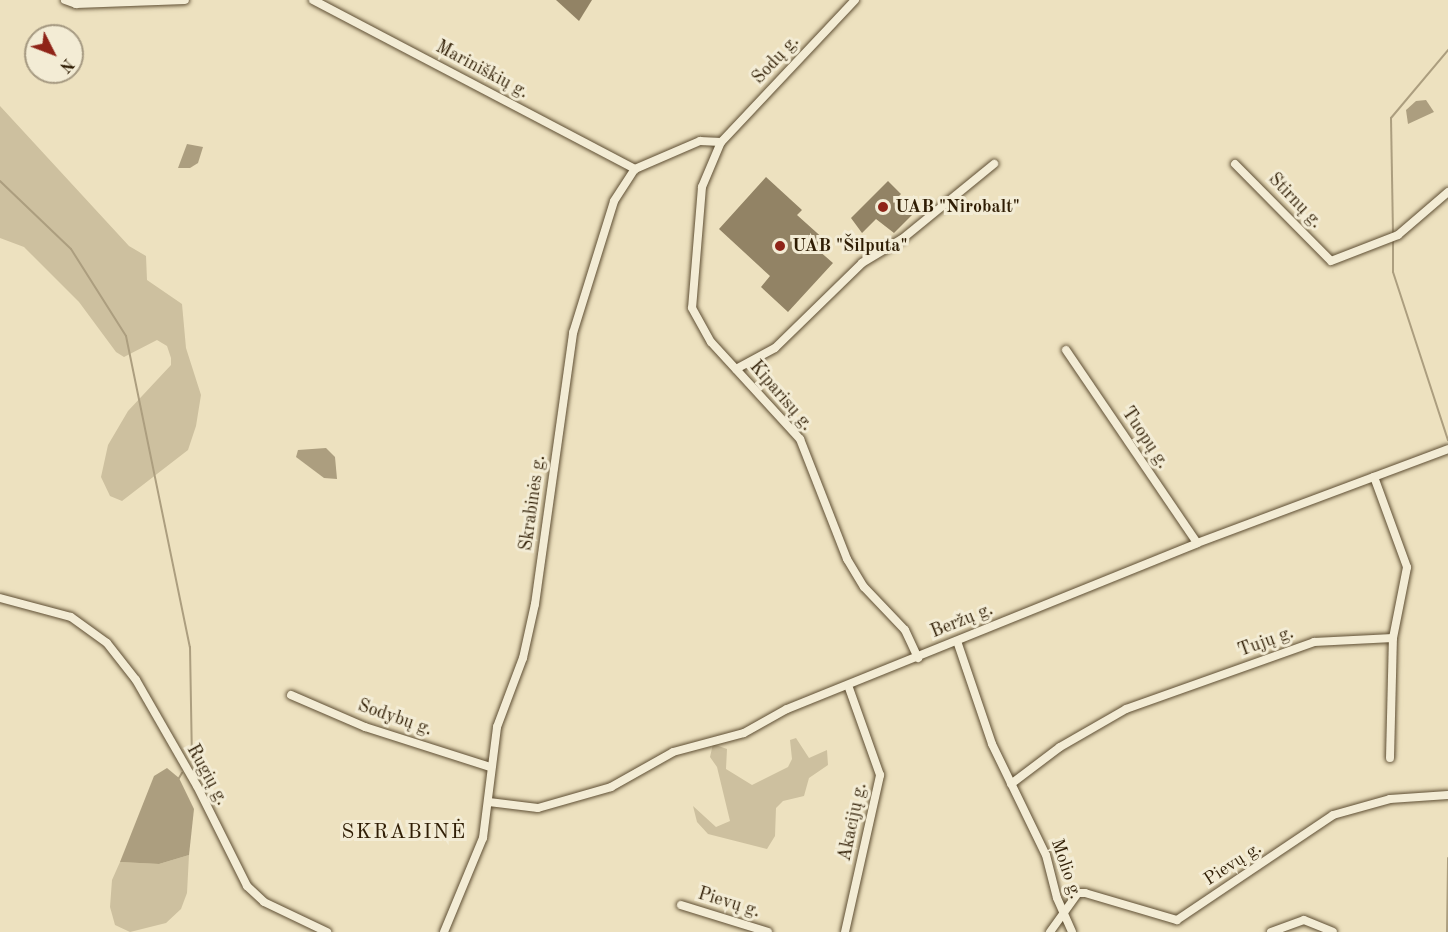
<!DOCTYPE html>
<meta charset="utf-8">
<style>
body{margin:0}
#map{position:relative;width:1448px;height:932px;overflow:hidden;background:#ede1bf;font-family:"Old Standard TT",serif}
div>[style]{position:absolute}
.green>*{inset:0;background:#cdc09f}
.water>*{inset:0;background:#ac9e7f}
.stream>*{height:2px;margin:-1px;padding:0 1px;transform-origin:1px;border-radius:1px;background:#ac9e7f}
.building>*{inset:0;background:#928365}
.roads{filter:drop-shadow(0 0 2px #5e4e33) drop-shadow(0 0 2px #5e4e33)}
.minor>*{height:8px;margin:-4px;padding:0 4px;transform-origin:4px;border-radius:4px;background:#f3ecd5}
.dots>*{width:16px;height:16px;translate:-50% -50%;box-sizing:border-box;border:3px solid #f3ecd5;border-radius:50%}
span{translate:-50% -50%;white-space:nowrap;text-align:center;line-height:1.15;-webkit-text-stroke:6px #f3ecd5;paint-order:stroke}
.street-label{font-size:18px;color:#2f1d04}
.poi-label{font-size:18px;color:#2f1d04;font-weight:700}
.left{translate:0 -50%;text-align:left}
.quarter-label{font-size:21px;color:#2f1d04;letter-spacing:1.5px}
.north{position:absolute;left:24px;top:24px;width:60px;height:60px;box-sizing:border-box;background:#f3ecd5;border:2px solid #a59981;border-radius:50%;rotate:132deg;font-size:16px;font-weight:700;line-height:24px;text-align:center;color:#2f1d04}
.north::after{content:'';display:block;margin:auto;width:21px;height:27px;background:#8f2418;clip-path:polygon(50% 0,100% 100%,50% 72%,0 100%)}
</style>
<div id="map">
<div class="green">
<div style="clip-path:polygon(0 106px,129px 246px,146px 256px,147px 280px,182px 304px,186px 348px,201px 395px,196px 426px,188px 450px,122px 501px,110px 496px,101px 477px,108px 445px,128px 411px,171px 365px,171px 358px,167px 346px,157px 340px,124px 357px,116px 352px,79px 302px,24px 247px,0 238px)"></div>
<div style="clip-path:polygon(796px 738px,809px 758px,827px 750px,828px 765px,809px 778px,804px 796px,783px 801px,776px 808px,775px 836px,767px 849px,708px 834px,697px 822px,693px 806px,716px 827px,730px 821px,717px 767px,710px 757px,713px 744px,727px 749px,726px 769px,752px 785px,788px 767px,792px 759px,790px 740px)"></div>
<div style="clip-path:polygon(189px 855px,187px 893px,181px 909px,166px 923px,130px 932px,115px 925px,110px 907px,112px 880px,120px 862px,159px 864px)"></div>
</div>
<div class="water">
<div style="clip-path:polygon(1426px 100px,1434px 112px,1408px 124px,1406px 110px,1416px 101px)"></div>
<div style="clip-path:polygon(187px 144px,203px 147px,198px 163px,190px 168px,178px 168px)"></div>
<div style="clip-path:polygon(326px 448px,335px 457px,337px 479px,324px 478px,296px 457px,298px 450px)"></div>
<div style="clip-path:polygon(167px 768px,179px 778px,194px 809px,189px 855px,159px 864px,120px 862px,154px 776px)"></div>
</div>
<div class="stream">
<div style="left:0;top:181px;width:98px;rotate:43.8deg"></div>
<div style="left:71px;top:249px;width:103px;rotate:57.7deg"></div>
<div style="left:126px;top:336px;width:318px;rotate:78.4deg"></div>
<div style="left:190px;top:647px;width:110px;rotate:89deg"></div>
<div style="left:1393px;top:233px;width:115px;rotate:-91deg"></div>
<div style="left:1391px;top:118px;width:89px;rotate:-50deg"></div>
<div style="left:1393px;top:241px;width:31px;rotate:90deg"></div>
<div style="left:1393px;top:272px;width:177px;rotate:71.9deg"></div>
<div style="left:179px;top:778px;width:6px;rotate:-59deg"></div>
<div style="left:1447px;top:932px;width:74px;rotate:-89.2deg"></div>
</div>
<div class="building">
<div style="clip-path:polygon(556px 0,592px 0,579px 21px)"></div>
<div style="clip-path:polygon(766px 177px,802px 210px,797px 215px,826px 241px,818px 250px,833px 263px,788px 312px,761px 287px,770px 276px,719px 229px)"></div>
<div style="clip-path:polygon(888px 181px,901px 194px,896px 199px,912px 215px,894px 233px,876px 219px,862px 233px,851px 218px)"></div>
</div>
<div class="roads">
<div class="minor">
<div style="left:65px;top:0;width:12px;rotate:20deg"></div>
<div style="left:76px;top:4px;width:109px;rotate:-2.1deg"></div>
<div style="left:313px;top:0;width:364px;rotate:27.7deg"></div>
<div style="left:855px;top:0;width:195px;rotate:133.3deg"></div>
<div style="left:721px;top:142px;width:49px;rotate:112.9deg"></div>
<div style="left:702px;top:187px;width:121px;rotate:94.7deg"></div>
<div style="left:692px;top:308px;width:39px;rotate:61deg"></div>
<div style="left:711px;top:342px;width:132px;rotate:47.5deg"></div>
<div style="left:800px;top:439px;width:129px;rotate:68.6deg"></div>
<div style="left:847px;top:559px;width:33px;rotate:59deg"></div>
<div style="left:864px;top:587px;width:59px;rotate:46.4deg"></div>
<div style="left:905px;top:630px;width:31px;rotate:65deg"></div>
<div style="left:1235px;top:164px;width:136px;rotate:45.3deg"></div>
<div style="left:1331px;top:261px;width:72px;rotate:-21.2deg"></div>
<div style="left:1398px;top:235px;width:66px;rotate:-40.7deg"></div>
<div style="left:1066px;top:350px;width:233px;rotate:55.8deg"></div>
<div style="left:736px;top:369px;width:44px;rotate:-28.3deg"></div>
<div style="left:775px;top:348px;width:122px;rotate:-44.3deg"></div>
<div style="left:862px;top:263px;width:47px;rotate:-31deg"></div>
<div style="left:902px;top:239px;width:119px;rotate:-39.2deg"></div>
<div style="left:0;top:598px;width:73px;rotate:15deg"></div>
<div style="left:71px;top:617px;width:44px;rotate:35.8deg"></div>
<div style="left:107px;top:643px;width:47px;rotate:51.9deg"></div>
<div style="left:136px;top:680px;width:122px;rotate:60.1deg"></div>
<div style="left:197px;top:786px;width:112px;rotate:63.4deg"></div>
<div style="left:247px;top:886px;width:23px;rotate:43deg"></div>
<div style="left:264px;top:902px;width:70px;rotate:25.5deg"></div>
<div style="left:957px;top:641px;width:109px;rotate:71.2deg"></div>
<div style="left:992px;top:744px;width:123px;rotate:64.1deg"></div>
<div style="left:1046px;top:855px;width:44px;rotate:75.7deg"></div>
<div style="left:1057px;top:898px;width:37px;rotate:66deg"></div>
<div style="left:291px;top:695px;width:81px;rotate:23.4deg"></div>
<div style="left:365px;top:727px;width:131px;rotate:17.7deg"></div>
<div style="left:1390px;top:758px;width:120px;rotate:-88.6deg"></div>
<div style="left:1011px;top:784px;width:61px;rotate:-37.1deg"></div>
<div style="left:1060px;top:747px;width:76px;rotate:-29.9deg"></div>
<div style="left:1126px;top:709px;width:200px;rotate:-19.6deg"></div>
<div style="left:1314px;top:642px;width:79px;rotate:-2.9deg"></div>
<div style="left:1393px;top:638px;width:72px;rotate:-78.8deg"></div>
<div style="left:1407px;top:567px;width:96px;rotate:-110.1deg"></div>
<div style="left:489px;top:802px;width:49px;rotate:7deg"></div>
<div style="left:538px;top:808px;width:76px;rotate:-16deg"></div>
<div style="left:611px;top:787px;width:71px;rotate:-29.4deg"></div>
<div style="left:673px;top:752px;width:73px;rotate:-15deg"></div>
<div style="left:744px;top:733px;width:49px;rotate:-29.2deg"></div>
<div style="left:787px;top:709px;width:442px;rotate:-22deg"></div>
<div style="left:1197px;top:543px;width:268px;rotate:-20.5deg"></div>
<div style="left:681px;top:905px;width:91px;rotate:17.2deg"></div>
<div style="left:444px;top:932px;width:102px;rotate:-67.5deg"></div>
<div style="left:483px;top:838px;width:112px;rotate:-82.8deg"></div>
<div style="left:497px;top:727px;width:74px;rotate:-69.4deg"></div>
<div style="left:523px;top:658px;width:55px;rotate:-77.5deg"></div>
<div style="left:535px;top:604px;width:274px;rotate:-82deg"></div>
<div style="left:573px;top:333px;width:138px;rotate:-72.7deg"></div>
<div style="left:614px;top:201px;width:38px;rotate:-57deg"></div>
<div style="left:635px;top:169px;width:71px;rotate:-23.3deg"></div>
<div style="left:700px;top:141px;width:21px;rotate:3deg"></div>
<div style="left:845px;top:932px;width:161px;rotate:-77.4deg"></div>
<div style="left:880px;top:775px;width:92px;rotate:-109.6deg"></div>
<div style="left:1050px;top:932px;width:48px;rotate:-54.3deg"></div>
<div style="left:1078px;top:893px;width:7px"></div>
<div style="left:1085px;top:893px;width:96px;rotate:16.4deg"></div>
<div style="left:1177px;top:920px;width:188px;rotate:-33.9deg"></div>
<div style="left:1333px;top:815px;width:59px;rotate:-15.7deg"></div>
<div style="left:1390px;top:799px;width:58px;rotate:-3.9deg"></div>
<div style="left:1271px;top:932px;width:35px;rotate:-20deg"></div>
<div style="left:1304px;top:920px;width:31px;rotate:22deg"></div>
</div>
</div>
<div class="dots">
<div style="left:883px;top:207px;background:#8f2418"></div>
<div style="left:780px;top:246px;background:#8f2418"></div>
</div>
<div class="street-label">
<span style="left:776px;top:60px;rotate:-47deg">Sodų g.</span>
<span style="left:482px;top:70px;rotate:28deg">Mariniškių g.</span>
<span style="left:1295px;top:201px;rotate:46deg">Stirnų g.</span>
<span style="left:781px;top:396px;rotate:49deg">Kiparisų g.</span>
<span style="left:1145px;top:438px;rotate:56deg">Tuopų g.</span>
<span style="left:533px;top:503px;rotate:-82deg">Skrabinės g.</span>
<span style="left:962px;top:621px;rotate:-22deg">Beržų g.</span>
<span style="left:1266px;top:642px;rotate:-20deg">Tujų g.</span>
<span style="left:395px;top:718px;rotate:19deg">Sodybų g.</span>
<span style="left:207px;top:775px;rotate:61deg">Rugių g.</span>
<span style="left:853px;top:822px;rotate:-78deg">Akacijų g.</span>
<span style="left:1233px;top:864px;rotate:-33deg">Pievų g.</span>
<span style="left:1066px;top:869px;rotate:71deg">Molio g.</span>
<span style="left:729px;top:903px;rotate:17deg">Pievų g.</span>
</div>
<div class="poi-label">
<span class="left" style="left:895px;top:207px">UAB "Nirobalt"</span>
<span class="left" style="left:792px;top:246px">UAB "Šilputa"</span>
</div>
<div class="quarter-label">
<span style="left:404px;top:833px">SKRABINĖ</span>
</div>
<div class="north">N</div>
</div>
